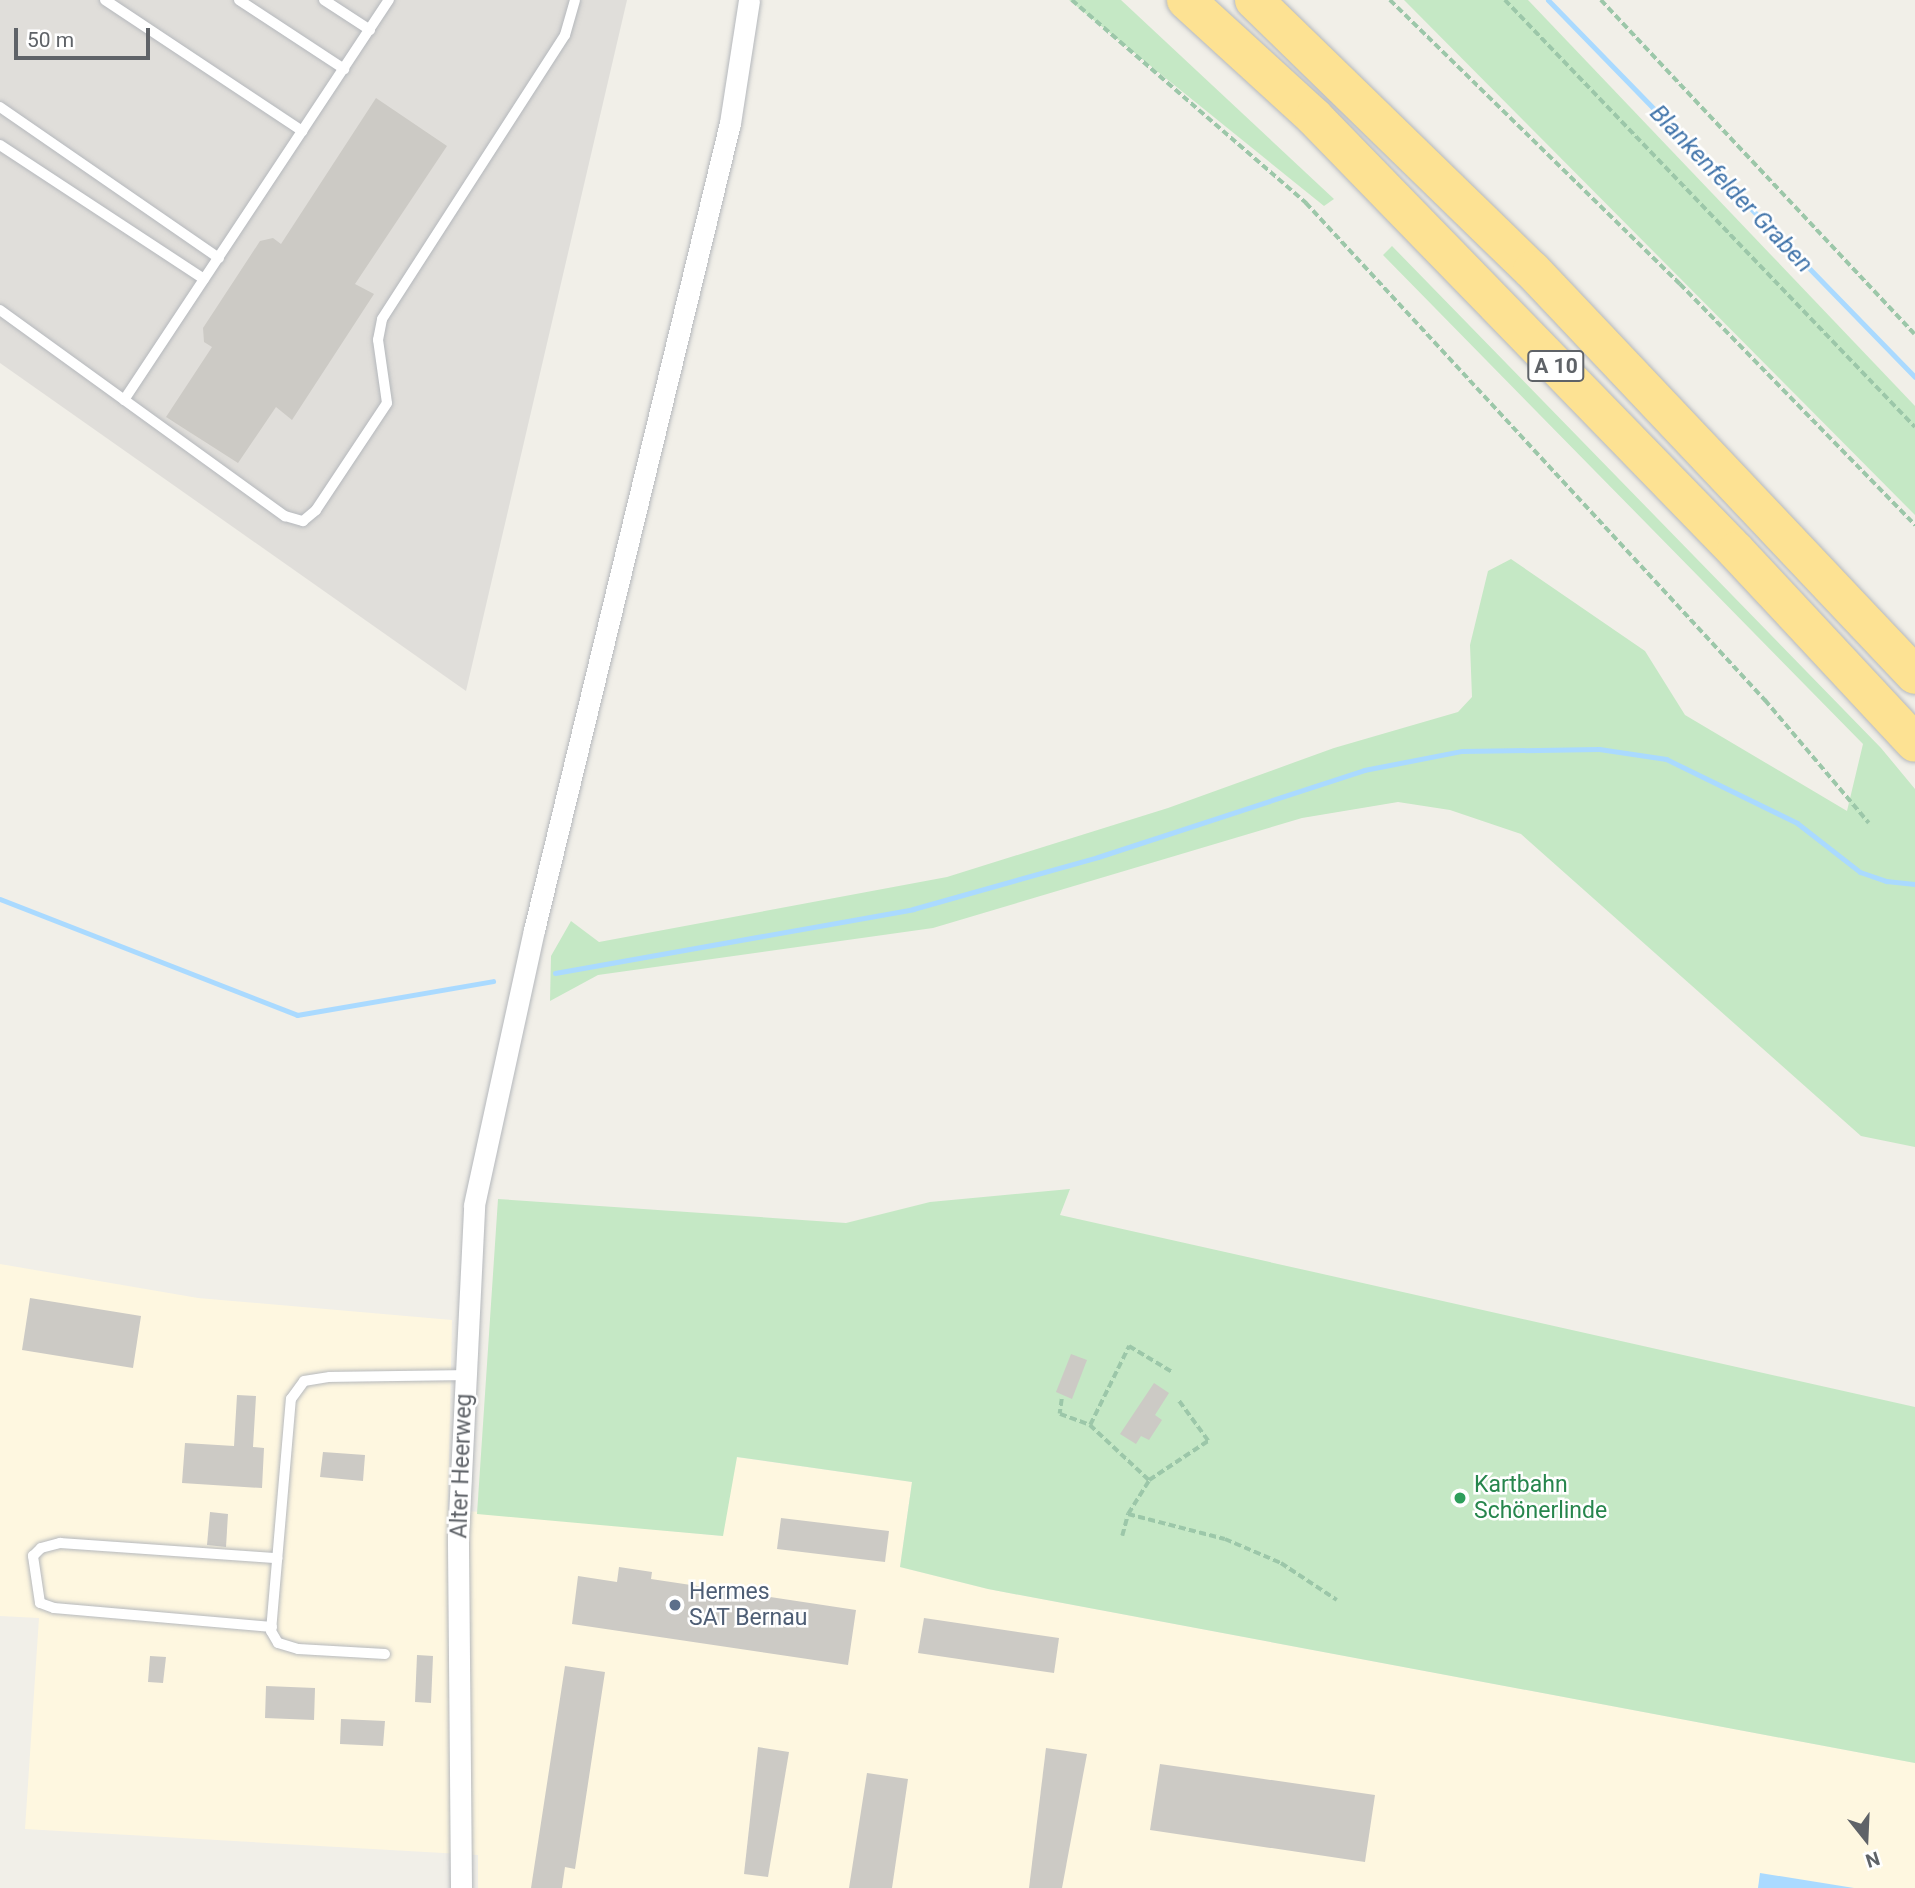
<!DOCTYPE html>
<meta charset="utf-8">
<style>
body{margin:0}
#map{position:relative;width:1915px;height:1888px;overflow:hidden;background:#f1efe8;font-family:Roboto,sans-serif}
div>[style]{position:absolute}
.commercial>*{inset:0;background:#fef7e0}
.industrial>*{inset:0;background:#e0deda}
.green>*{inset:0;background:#c5e8c5}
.water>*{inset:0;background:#aadaff}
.stream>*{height:5px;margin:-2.5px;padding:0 2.5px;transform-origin:2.5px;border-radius:2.5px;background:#aadaff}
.building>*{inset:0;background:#cccac5}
.path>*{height:3.5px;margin-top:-1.75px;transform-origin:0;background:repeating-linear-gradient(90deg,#9cc7a9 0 7px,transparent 0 10.5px)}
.roads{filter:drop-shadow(0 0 2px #b5b8bc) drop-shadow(0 0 2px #b5b8bc)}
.service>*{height:10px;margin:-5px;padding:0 5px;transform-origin:5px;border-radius:5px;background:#fff}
.minor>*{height:21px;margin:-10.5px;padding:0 10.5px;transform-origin:10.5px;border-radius:10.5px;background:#fff}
.motorway>*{height:38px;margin:-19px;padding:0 19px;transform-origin:19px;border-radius:19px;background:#fde293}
.dots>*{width:19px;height:19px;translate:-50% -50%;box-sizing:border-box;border:4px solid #fff;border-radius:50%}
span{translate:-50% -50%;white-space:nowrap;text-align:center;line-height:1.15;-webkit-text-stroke:5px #fff;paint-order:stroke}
.shield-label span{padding:2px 5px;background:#fff;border:2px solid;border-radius:5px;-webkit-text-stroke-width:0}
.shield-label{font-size:21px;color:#5f6368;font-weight:700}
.street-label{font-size:23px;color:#5f6368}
.leisure-label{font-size:23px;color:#27864d}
.left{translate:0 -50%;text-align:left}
.service-label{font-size:23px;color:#4e5e75}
.water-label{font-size:24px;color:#4174aa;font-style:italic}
.north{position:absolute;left:1831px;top:1804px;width:70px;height:70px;-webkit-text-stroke:5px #fff;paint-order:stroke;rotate:162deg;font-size:19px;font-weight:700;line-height:28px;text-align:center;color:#5f6368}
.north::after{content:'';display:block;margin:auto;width:24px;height:32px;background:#5f6368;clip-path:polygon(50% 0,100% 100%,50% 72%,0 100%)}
.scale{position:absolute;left:14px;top:28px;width:136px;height:32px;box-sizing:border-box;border:4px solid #5f6368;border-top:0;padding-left:9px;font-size:21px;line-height:24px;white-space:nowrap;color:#5f6368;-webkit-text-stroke:5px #fff;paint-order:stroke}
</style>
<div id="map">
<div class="commercial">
<div style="clip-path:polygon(0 1264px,198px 1298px,452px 1320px,448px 1509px,722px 1536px,736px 1457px,912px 1482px,900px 1567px,988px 1589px,1915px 1763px,1915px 1888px,478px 1888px,478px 1855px,25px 1829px,39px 1618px,0 1616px)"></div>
</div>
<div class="industrial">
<div style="clip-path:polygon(0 0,627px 0,466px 691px,0 363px)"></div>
</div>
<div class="green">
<div style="clip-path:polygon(1069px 0,1121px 0,1334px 199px,1324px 206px)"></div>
<div style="clip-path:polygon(1404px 0,1528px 0,1915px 406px,1915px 515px)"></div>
<div style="clip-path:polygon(1392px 246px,1881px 748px,1915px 789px,1915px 1147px,1861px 1136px,1521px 834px,1450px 810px,1398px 802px,1302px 818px,933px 928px,598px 975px,550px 1001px,551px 956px,571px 921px,599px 942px,947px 877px,1168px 808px,1334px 748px,1458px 712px,1472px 697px,1470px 645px,1488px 571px,1511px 559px,1645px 651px,1685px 715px,1847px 811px,1863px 744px,1383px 255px)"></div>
<div style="clip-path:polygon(1070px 1189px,1060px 1215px,1915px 1407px,1915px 1763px,988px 1589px,900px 1567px,912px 1482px,737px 1457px,723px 1536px,477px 1514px,498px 1199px,846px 1223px,930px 1202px)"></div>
</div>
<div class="water">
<div style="clip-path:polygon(1760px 1873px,1854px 1888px,1758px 1888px)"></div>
</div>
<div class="stream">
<div style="left:1548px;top:0;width:526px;rotate:45.77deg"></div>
<div style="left:0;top:899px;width:319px;rotate:21.3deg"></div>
<div style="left:297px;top:1015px;width:199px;rotate:-9.8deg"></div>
<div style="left:555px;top:973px;width:364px;rotate:-10.1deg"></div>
<div style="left:913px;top:909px;width:192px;rotate:-15.7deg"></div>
<div style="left:1098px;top:857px;width:280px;rotate:-18.1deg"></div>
<div style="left:1364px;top:770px;width:100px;rotate:-11deg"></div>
<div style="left:1462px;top:751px;width:137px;rotate:-0.8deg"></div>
<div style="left:1599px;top:749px;width:68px;rotate:8.5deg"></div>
<div style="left:1666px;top:759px;width:146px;rotate:26deg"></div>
<div style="left:1797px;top:823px;width:80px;rotate:37.9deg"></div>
<div style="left:1860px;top:872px;width:28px;rotate:19deg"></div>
<div style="left:1886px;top:881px;width:29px;rotate:6deg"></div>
</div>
<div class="building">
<div style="clip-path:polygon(376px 98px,447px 146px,355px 284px,374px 294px,292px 420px,276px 407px,238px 463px,166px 417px,212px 347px,204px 342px,203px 328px,260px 241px,273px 238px,281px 244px)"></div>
<div style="clip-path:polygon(30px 1298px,141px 1316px,133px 1368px,22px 1350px)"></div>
<div style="clip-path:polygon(1071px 1354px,1087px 1360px,1072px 1399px,1056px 1392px)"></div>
<div style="clip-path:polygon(1154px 1383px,1169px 1393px,1155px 1415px,1162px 1420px,1149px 1440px,1141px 1436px,1136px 1444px,1120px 1434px)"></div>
<div style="clip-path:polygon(237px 1395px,256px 1396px,253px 1447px,264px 1448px,262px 1488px,182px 1483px,185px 1443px,234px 1446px)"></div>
<div style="clip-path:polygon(323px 1452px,365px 1455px,363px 1481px,320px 1477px)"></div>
<div style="clip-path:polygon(210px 1512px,228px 1514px,226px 1547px,207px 1545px)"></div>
<div style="clip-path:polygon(781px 1518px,889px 1531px,885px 1562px,777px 1549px)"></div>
<div style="clip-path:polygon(619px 1567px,652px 1572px,651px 1579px,856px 1610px,848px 1665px,572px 1624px,578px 1576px,617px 1582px)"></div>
<div style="clip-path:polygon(924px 1618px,1059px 1638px,1054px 1673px,918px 1653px)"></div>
<div style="clip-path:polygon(417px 1655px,433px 1656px,431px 1703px,415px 1702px)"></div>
<div style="clip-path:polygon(150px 1656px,166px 1657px,163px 1683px,148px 1682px)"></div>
<div style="clip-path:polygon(565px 1666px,605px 1672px,575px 1869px,565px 1867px,562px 1888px,531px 1888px)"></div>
<div style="clip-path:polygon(266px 1686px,315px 1688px,314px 1720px,265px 1718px)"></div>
<div style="clip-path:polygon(341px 1719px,385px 1721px,383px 1746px,340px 1744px)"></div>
<div style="clip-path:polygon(758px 1747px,789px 1752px,768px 1877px,744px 1874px)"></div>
<div style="clip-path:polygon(1046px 1748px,1087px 1754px,1062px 1888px,1029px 1888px)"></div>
<div style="clip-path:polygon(1160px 1764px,1375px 1795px,1365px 1862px,1150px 1830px)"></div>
<div style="clip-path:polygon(867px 1773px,908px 1779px,892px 1888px,849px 1888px)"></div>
</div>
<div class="path">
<div style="left:1072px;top:0;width:310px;rotate:40.9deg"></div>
<div style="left:1306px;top:203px;width:677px;rotate:47.28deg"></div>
<div style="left:1765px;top:700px;width:161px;rotate:49.8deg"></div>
<div style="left:1390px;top:0;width:406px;rotate:44.4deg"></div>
<div style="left:1680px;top:284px;width:337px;rotate:45.7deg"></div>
<div style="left:1505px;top:0;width:592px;rotate:46.16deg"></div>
<div style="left:1601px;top:0;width:458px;rotate:46.8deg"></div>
<div style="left:1062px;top:1399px;width:15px;rotate:98deg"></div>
<div style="left:1060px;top:1414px;width:32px;rotate:20deg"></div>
<div style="left:1090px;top:1425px;width:81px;rotate:43deg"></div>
<div style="left:1090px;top:1425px;width:88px;rotate:-63.7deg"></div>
<div style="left:1129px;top:1346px;width:52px;rotate:31deg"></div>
<div style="left:1128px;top:1514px;width:100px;rotate:14.5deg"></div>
<div style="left:1225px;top:1539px;width:61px;rotate:23.2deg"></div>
<div style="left:1281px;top:1563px;width:67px;rotate:33.5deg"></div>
<div style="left:1122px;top:1536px;width:23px;rotate:-75deg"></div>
<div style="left:1128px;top:1514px;width:40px;rotate:-58deg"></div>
<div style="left:1149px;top:1480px;width:71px;rotate:-33.5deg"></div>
<div style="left:1208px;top:1441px;width:51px;rotate:-126.2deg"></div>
</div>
<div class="roads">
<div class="service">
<div style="left:105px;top:0;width:237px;rotate:33.6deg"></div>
<div style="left:239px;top:0;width:126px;rotate:33.3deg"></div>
<div style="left:324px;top:0;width:55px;rotate:33.1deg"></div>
<div style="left:0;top:107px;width:266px;rotate:34.6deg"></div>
<div style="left:0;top:145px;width:244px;rotate:33.3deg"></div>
<div style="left:0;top:310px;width:352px;rotate:35.9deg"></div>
<div style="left:285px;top:516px;width:19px;rotate:16deg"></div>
<div style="left:303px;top:521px;width:17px;rotate:-40deg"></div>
<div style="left:316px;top:510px;width:128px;rotate:-56.4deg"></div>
<div style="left:387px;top:403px;width:64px;rotate:-98.1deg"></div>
<div style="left:378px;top:340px;width:21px;rotate:-79deg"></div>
<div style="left:382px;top:319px;width:338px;rotate:-57.2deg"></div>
<div style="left:565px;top:35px;width:36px;rotate:-74deg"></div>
<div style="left:124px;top:400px;width:480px;rotate:-56.5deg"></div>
<div style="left:272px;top:1627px;width:219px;rotate:-175deg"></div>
<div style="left:54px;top:1608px;width:15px;rotate:-160deg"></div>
<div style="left:40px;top:1603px;width:48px;rotate:-98.5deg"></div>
<div style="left:33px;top:1556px;width:11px;rotate:-45deg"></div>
<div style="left:41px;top:1548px;width:20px;rotate:-15deg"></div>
<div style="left:60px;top:1543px;width:218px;rotate:4deg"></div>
<div style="left:385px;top:1654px;width:87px;rotate:-176.7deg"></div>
<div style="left:298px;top:1649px;width:21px;rotate:-163deg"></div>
<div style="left:278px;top:1643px;width:14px;rotate:-120deg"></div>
<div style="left:271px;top:1631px;width:233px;rotate:-85.1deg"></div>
<div style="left:291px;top:1399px;width:22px;rotate:-54deg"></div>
<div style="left:304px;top:1381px;width:26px;rotate:-9deg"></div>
<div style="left:330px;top:1377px;width:136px;rotate:-0.8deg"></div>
</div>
<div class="minor">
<div style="left:461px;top:1888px;width:351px;rotate:-90.5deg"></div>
<div style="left:458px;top:1537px;width:332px;rotate:-87.2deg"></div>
<div style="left:474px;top:1205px;width:281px;rotate:-77.7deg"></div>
<div style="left:534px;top:930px;width:830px;rotate:-76.35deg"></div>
<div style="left:730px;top:123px;width:124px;rotate:-81.2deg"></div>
</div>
<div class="motorway">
<div style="left:1186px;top:0;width:173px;rotate:42.4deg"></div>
<div style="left:1314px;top:117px;width:605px;rotate:45.8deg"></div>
<div style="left:1736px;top:551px;width:262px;rotate:47deg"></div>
<div style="left:1254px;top:0;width:388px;rotate:44.2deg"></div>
<div style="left:1532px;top:270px;width:557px;rotate:46.6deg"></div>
</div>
</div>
<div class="dots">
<div style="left:1460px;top:1498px;background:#2e9e5b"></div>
<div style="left:675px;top:1605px;background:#5c6f8a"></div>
</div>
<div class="shield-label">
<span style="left:1556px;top:366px">A 10</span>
</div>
<div class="street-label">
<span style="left:462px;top:1466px;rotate:-88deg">Alter Heerweg</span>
</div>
<div class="leisure-label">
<span class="left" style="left:1474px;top:1498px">Kartbahn<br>Schönerlinde</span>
</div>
<div class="service-label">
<span class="left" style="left:689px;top:1605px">Hermes<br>SAT Bernau</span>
</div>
<div class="water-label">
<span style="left:1731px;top:189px;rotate:46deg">Blankenfelder Graben</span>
</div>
<div class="north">N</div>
<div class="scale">50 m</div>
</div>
